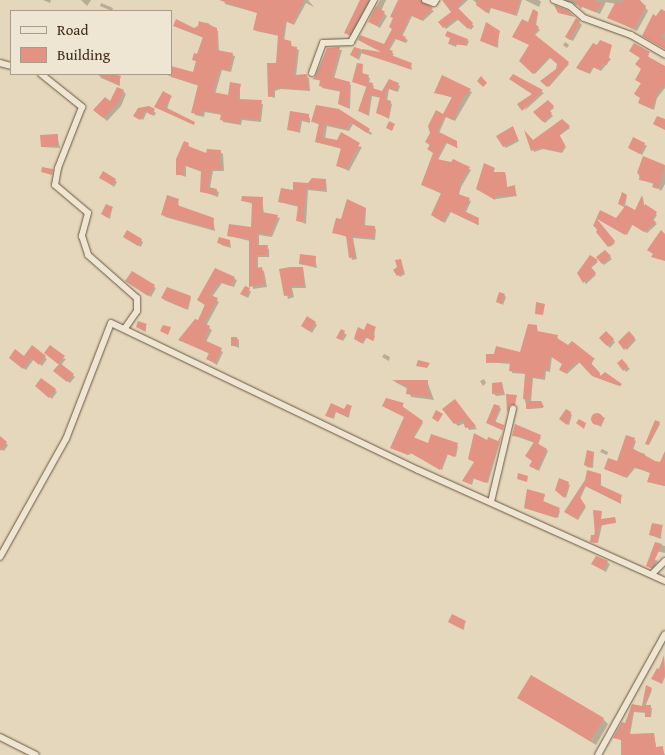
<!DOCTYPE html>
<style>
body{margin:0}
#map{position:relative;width:665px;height:755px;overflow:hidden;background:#e5d7bc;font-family:"Gentium Book Plus",serif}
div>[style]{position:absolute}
.shadow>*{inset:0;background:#0003}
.building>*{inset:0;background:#e29384}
.round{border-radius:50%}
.roads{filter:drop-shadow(0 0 1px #68573e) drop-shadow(0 0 1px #68573e)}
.minor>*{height:6px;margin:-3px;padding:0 3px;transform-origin:3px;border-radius:3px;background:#eee5d3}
span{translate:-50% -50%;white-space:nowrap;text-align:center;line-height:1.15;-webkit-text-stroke:4.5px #eee5d3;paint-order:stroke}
.legend{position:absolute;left:10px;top:10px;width:162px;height:65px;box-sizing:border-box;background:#eee5d3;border:1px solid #a89b87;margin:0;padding:6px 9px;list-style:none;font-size:15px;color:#3f2c14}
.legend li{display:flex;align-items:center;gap:10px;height:25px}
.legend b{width:25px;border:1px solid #a89b87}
</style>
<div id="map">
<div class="shadow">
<div style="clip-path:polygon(43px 0,51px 0,50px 3px)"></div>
<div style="clip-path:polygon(81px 0,91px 0,87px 6px)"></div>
<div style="clip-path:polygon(224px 0,308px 0,314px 7px,306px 3px,294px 25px,287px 21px,284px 41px,291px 42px,292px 47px,299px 50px,296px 76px,309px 78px,310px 91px,281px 89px,275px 91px,275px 98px,269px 96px,278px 64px,279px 36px,256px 31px,258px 13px,225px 4px)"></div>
<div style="clip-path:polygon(362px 0,375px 0,352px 37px,346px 33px)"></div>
<div style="clip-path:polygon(380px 0,386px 0,381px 11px,387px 16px,380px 28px,369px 21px)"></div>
<div style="clip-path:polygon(399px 0,422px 0,423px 5px,434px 11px,423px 21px,412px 16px,402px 37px,408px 40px,406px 43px,396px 39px,389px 51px,394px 54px,392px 57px,411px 64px,412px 70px,362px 52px,359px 60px,354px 57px,355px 49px,384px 53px,394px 29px)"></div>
<div style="clip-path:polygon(446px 0,468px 0,457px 10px,474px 26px,471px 30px,459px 19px,446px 29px,444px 27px,453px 12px)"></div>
<div style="clip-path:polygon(473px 0,522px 0,517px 16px,491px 8px,489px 14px)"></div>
<div style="clip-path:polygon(525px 0,539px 0,541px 2px,539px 7px)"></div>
<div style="clip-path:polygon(564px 0,640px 0,648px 11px,637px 31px,608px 17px,616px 4px,606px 2px,600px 14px)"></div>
<div style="clip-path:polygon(101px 3px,113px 8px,112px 11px,100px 6px)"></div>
<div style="clip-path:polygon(538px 13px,536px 26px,540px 30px,534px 36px,569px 64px,549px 87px,542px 81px,557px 70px,558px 64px,551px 57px,535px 74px,521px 61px,531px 46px,528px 23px)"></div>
<div style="clip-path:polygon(665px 13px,665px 48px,645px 36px,656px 18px)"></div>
<div style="clip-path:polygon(576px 19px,582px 25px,573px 41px,569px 39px)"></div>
<div style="clip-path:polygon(200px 22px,208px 23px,218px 31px,219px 51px,235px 56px,231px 72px,222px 70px,215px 94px,229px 97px,240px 85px,240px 101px,263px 104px,261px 122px,242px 120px,241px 125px,223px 122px,222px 115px,205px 112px,204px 117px,195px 115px,199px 86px,167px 75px,194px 74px,197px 62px,193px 59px,198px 56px,204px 38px,174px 26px,194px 29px,199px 27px)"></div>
<div style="clip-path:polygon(499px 32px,498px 48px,482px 41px)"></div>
<div style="clip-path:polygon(446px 36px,467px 40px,469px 41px,467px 46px,457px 44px,456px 47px,449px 44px,451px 38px)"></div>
<div style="clip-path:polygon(565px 42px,569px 45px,567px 48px,563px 45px)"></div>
<div style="clip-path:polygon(598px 47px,611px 46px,608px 57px,611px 59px,601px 71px,594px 67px,590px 74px,578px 69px)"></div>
<div style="clip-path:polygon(327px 49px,342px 50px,334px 79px,351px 85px,350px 109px,339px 104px,342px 92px,322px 88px,321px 81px,314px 79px)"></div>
<div style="clip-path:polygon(649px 53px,648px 59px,665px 68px,665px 88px,657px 98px,654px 110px,641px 104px,642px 84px,636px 80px,642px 69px,637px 64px)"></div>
<div style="clip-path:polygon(362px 66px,363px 75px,370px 78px,369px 83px,374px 86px,373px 90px,383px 92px,390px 80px,400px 86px,398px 92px,389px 89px,387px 101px,392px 104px,389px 119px,377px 112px,381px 98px,372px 96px,369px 116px,359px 111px,367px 87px,353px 82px)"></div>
<div style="clip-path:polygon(99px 74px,120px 77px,120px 86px,101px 78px)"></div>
<div style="clip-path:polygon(514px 75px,544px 93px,524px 111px,533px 95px)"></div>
<div style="clip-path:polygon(443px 77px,472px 92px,455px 121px,446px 117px,439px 133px,456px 142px,458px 148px,447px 143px,438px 160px,452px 164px,453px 161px,471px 170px,460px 189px,459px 196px,471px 201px,466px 212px,478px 219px,479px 225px,451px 212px,445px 223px,434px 217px,442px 194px,423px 185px,434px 153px,428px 143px,453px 98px,436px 92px)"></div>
<div style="clip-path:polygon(123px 91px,126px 94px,121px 106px,107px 121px,95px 110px,110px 103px)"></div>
<div style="clip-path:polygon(171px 97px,167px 109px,196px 126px,156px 107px)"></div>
<div style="clip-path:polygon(548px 101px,554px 108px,549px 112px,553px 116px,545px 123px,535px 112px)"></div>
<div style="clip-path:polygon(149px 107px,156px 113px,154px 116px,147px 112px,143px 120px,135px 116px)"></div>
<div style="clip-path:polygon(338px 110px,372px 133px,371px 135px,353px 124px,349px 131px,327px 126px,325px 139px,362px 147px,349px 171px,338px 166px,342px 149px,316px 142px,320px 125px,313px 122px)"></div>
<div style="clip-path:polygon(291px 113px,310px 118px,310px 123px,302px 121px,300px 133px,288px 129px)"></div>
<div style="clip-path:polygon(562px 120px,570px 128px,559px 136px,566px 147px,562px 153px,543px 149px,534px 152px,533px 142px)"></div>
<div style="clip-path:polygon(514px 130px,519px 141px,506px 148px,504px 146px)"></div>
<div style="clip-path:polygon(57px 135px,60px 148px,42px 147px)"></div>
<div style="clip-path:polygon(634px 139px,647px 146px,642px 155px,629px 148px)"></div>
<div style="clip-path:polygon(188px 144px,190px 149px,207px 155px,220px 152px,223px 154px,224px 171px,213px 171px,210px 188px,219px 192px,218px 197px,201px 191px,202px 172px,186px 166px,186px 177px,178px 174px)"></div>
<div style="clip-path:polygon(644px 157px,665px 166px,665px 184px,661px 191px,654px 184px,641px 180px,638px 173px)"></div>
<div style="clip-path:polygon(494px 169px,494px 173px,506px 175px,507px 188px,514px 187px,517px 196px,496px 199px,479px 190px)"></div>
<div style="clip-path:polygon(103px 179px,115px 180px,117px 182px,114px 187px)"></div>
<div style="clip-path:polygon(326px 180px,327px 192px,308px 190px,306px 224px,298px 221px,299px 207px,279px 202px,294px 191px)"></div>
<div style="clip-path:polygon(627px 196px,625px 206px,636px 212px,643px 197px,644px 205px,657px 215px,653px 221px,657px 224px,647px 233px,633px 224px,627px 235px,598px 219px,617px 220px,625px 208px,621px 205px)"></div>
<div style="clip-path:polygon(262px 198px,264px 214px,280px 218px,272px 237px,259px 235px,259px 246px,269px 249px,269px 257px,258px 257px,258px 269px,264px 271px,267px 287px,253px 289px,250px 241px,229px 236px,252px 229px,254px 204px,243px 201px)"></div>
<div style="clip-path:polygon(178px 200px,179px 207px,213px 219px,215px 231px,165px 217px,163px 214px)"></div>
<div style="clip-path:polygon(112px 209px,110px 219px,105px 216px)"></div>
<div style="clip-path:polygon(366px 209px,365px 226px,376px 229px,375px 240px,353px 238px,357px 259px,352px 260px,347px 237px,333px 232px,341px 221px)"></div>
<div style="clip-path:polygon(597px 220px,615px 243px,610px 247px,594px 226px)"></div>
<div style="clip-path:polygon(220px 238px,230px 241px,231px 248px,221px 245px)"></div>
<div style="clip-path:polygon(127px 239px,141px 240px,143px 242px,141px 247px)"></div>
<div style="clip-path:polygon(605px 252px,612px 259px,604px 265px,598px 257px)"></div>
<div style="clip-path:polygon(315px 257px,317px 268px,300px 264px)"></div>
<div style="clip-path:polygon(590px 257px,598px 262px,591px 268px,596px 275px,586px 284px,578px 273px)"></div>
<div style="clip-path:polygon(401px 260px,405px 274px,400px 277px,398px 275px)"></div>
<div style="clip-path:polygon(303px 268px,306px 288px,292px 288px,294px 297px,288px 299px,281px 270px)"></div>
<div style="clip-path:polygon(216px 270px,237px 280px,234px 287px,222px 283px,212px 297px,219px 302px,206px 326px,212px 330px,206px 342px,223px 352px,217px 365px,207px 359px,210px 354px,180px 340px,199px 322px)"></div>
<div style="clip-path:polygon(132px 273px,156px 288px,151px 297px,129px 283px)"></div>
<div style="clip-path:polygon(167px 289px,191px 298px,188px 310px,164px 300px)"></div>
<div style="clip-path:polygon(249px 290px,251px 292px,248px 298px,242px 294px)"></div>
<div style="clip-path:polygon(504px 295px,506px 297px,503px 305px,497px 301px)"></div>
<div style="clip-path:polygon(315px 323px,317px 325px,312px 333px,305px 328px)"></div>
<div style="clip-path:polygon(146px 325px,146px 332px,137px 327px)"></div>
<div style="clip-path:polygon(537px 327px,538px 332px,557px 336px,558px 340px,594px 359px,591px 365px,601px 376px,622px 387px,595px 377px,580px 362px,567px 374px,562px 371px,563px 364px,552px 356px,550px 372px,546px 371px,545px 380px,533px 378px,531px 402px,542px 403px,543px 408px,528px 409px,524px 398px,526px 374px,512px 373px,511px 364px,487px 362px,520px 354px)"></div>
<div style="clip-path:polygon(375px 328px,374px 341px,367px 337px,363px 344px,357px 340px,364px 331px)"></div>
<div style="clip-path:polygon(341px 331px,347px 335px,343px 341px,338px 338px)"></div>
<div style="clip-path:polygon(606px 333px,615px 342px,610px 348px,600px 338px)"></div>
<div style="clip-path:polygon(629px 333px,636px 340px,627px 350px,619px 342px)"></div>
<div style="clip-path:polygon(237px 338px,239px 340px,239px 348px,232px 345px)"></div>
<div style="clip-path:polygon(32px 347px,47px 359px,42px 366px,34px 359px,26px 370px,13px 360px,24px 357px)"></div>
<div style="clip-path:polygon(384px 354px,390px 357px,389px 361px,382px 357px)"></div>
<div style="clip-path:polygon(48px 355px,66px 359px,61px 365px,75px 377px,70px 383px,57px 373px,60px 365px)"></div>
<div style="clip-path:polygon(622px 361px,630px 369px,626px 372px,619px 363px)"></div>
<div style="clip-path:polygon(484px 379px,486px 383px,483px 386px,480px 381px)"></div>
<div style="clip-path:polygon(427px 381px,434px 400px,411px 397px,408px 389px,395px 382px)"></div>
<div style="clip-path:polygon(502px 383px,505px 395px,496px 396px,494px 394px)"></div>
<div style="clip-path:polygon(39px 388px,55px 390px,57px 392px,52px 399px)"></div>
<div style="clip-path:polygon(403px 404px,403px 408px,423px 423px,414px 438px,429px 445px,458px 446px,456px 457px,448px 454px,442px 470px,411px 453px,410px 455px,391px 448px,406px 417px,385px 407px)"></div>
<div style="clip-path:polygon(458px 404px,477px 429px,469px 430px,465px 423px,458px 426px,455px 423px)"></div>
<div style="clip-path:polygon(332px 405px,345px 411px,351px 407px,349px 418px,336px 412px,334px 419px,329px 417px)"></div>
<div style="clip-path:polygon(499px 407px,501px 409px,495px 423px,504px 431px,487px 423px)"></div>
<div style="clip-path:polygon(570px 413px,572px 415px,569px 425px,562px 421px)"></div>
<div style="clip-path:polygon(597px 413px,605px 418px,601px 427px,592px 422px)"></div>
<div style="clip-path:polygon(656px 421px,660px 424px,649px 445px,647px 444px)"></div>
<div style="clip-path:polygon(502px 435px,488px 483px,474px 478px,472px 485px,465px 482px,488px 439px,499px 443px)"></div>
<div style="clip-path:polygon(515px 436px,541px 437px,538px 445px,548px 451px,539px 471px,532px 467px,535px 443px)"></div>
<div style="clip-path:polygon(627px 437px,636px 441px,633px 450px,645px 454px,645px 458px,661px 464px,665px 453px,665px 486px,649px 482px,651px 473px,635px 468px,627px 478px,607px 470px,618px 463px)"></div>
<div style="clip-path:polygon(0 438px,8px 445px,4px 451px,0 449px)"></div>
<div style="clip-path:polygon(602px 449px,608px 452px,607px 455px,600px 452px)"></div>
<div style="clip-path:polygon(594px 453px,593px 468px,587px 467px,585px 465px)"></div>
<div style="clip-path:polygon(601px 475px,601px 487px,621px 496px,621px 504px,586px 486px,580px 499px,586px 507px,578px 520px,567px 513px,586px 481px)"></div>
<div style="clip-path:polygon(560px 480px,570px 485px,566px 498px,556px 490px)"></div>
<div style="clip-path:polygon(545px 495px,543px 502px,560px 511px,558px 518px,525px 508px)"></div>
<div style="clip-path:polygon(601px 512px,601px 520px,615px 518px,616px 523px,602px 525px,598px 543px,592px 542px)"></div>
<div style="clip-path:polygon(662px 526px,661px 539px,650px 535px)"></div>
<div style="clip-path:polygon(656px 544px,665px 546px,665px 553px,656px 551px)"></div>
<div style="clip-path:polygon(597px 557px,610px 564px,606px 572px,592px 564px)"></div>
<div style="clip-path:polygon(651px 558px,658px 561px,653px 569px,648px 566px)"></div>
<div style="clip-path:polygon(465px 622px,464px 630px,452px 624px)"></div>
<div style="clip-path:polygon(664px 659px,665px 677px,662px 684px,654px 680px)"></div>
<div style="clip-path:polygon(647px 687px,652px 690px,645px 707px,652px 708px,651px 717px,647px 717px,646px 713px,634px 712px,630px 735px,654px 735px,656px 748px,662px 748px,665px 755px,632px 755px,626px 724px,633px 706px,643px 707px)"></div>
<div style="clip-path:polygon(519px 698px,603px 719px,608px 724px,596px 745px)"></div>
</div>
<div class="building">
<div style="clip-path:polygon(219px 0,304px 0,292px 24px,285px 21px,283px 39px,291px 41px,291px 46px,297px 47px,294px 75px,307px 74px,309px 90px,279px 88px,274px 89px,274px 96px,268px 97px,267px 63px,276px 63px,278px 35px,253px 30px,257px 13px)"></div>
<div style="clip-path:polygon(360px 0,368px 0,349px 35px,344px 33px)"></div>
<div style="clip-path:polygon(398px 0,420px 0,433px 8px,421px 20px,410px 15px,401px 35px,406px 37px,404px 42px,394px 38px,388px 49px,393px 51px,391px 55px,412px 63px,410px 69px,361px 53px,362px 49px,381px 52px,358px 40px,360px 35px,384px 44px,392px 29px,389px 27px,393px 18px,390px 17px)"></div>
<div style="clip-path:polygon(442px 0,463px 0,457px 7px,473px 23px,468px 29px,456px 18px,443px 28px,438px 22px,451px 12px)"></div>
<div style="clip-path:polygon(477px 0,520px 0,515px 15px,489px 7px,487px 13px,476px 5px)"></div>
<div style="clip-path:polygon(574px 0,593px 0,602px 4px,595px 12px,582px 6px,581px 9px)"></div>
<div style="clip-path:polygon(624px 0,639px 0,646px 6px,634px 29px,607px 18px,616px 1px,622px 4px)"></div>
<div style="clip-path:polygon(554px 5px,567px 10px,575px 17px,558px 13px)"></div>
<div style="clip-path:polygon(376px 6px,385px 12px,377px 26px,368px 22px)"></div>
<div style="clip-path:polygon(533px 9px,538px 12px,535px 24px,539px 27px,534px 34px,569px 62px,547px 87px,540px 81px,556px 69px,557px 64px,549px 57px,533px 74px,519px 61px,529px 45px,512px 37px,522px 19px,528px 22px)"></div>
<div style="clip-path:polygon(661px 9px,665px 11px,665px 31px,661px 37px,665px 40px,665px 49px,642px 36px,653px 14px,656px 16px)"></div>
<div style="clip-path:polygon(576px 18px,580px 21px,570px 40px,565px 37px)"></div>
<div style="clip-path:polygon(176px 19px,194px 28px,198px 26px,199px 21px,217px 28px,217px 50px,233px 53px,229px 71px,220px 69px,213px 92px,228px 95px,230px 82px,241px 84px,238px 99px,262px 100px,259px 120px,240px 118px,239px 124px,220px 120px,221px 114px,203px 110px,202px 115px,191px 113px,198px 85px,171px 77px,171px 66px,193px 72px,196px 61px,192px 60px,194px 53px,197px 54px,203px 37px,173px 26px)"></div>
<div style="clip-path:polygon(486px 22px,500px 31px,496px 47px,480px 41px)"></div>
<div style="clip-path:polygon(447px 31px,468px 39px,465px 45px,448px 44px,450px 38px,445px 36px)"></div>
<div style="clip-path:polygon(600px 40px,612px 45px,607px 65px,603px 63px,600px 70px,592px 67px,589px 73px,576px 68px,593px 43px,597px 45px)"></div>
<div style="clip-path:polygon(634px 43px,650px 52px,647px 56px,665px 66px,665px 84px,655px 96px,657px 97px,652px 109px,638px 103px,640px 98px,634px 94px,641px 83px,635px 80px,641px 69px,635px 64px,640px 58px,629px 51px)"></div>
<div style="clip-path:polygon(340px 47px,332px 77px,350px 82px,348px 108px,338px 104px,340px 91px,319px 86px,320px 80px,312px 79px,317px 75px,327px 48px)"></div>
<div style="clip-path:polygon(354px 47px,361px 49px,356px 58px,350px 55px)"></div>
<div style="clip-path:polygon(357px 63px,363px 64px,362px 73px,369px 75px,366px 86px,352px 82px)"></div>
<div style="clip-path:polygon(96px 74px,114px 74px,121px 76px,118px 85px)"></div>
<div style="clip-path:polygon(513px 74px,543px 90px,522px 111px,517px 104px,532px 94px,509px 79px)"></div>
<div style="clip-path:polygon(442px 75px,471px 89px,463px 98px,453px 120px,445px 116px,437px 131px,457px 141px,457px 148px,445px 142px,437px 159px,451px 162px,453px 159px,470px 167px,458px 187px,461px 188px,458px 194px,470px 198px,464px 211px,479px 218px,478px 225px,449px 211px,443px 222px,431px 215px,441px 193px,421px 185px,433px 153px,427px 149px,430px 145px,425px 142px,430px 133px,428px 126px,436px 110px,443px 114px,452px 97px,434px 93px)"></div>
<div style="clip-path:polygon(481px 76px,487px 83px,483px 87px,477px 81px)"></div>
<div style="clip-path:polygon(389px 79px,399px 83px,396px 91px,387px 88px,385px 99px,391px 101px,388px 118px,376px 113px,380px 97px,370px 95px,368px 115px,358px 111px,368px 82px,373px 83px,372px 88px,382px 91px)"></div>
<div style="clip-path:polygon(117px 87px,124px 90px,118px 103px,103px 118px,93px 110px,105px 97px,110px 101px)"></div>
<div style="clip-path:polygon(163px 91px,172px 96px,165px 107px,195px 122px,194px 125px,154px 107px)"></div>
<div style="clip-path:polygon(548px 100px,554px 106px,549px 110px,552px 113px,543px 122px,533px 112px)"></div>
<div style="clip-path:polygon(316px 105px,339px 109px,370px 129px,367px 133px,350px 122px,347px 129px,325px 124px,322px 137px,337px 140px,341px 132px,360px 143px,346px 169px,336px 166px,341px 148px,315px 142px,319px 123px,311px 122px)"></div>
<div style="clip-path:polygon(149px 106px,155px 109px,151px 115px,145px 111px,140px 120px,133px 116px,138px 108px)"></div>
<div style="clip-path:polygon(290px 111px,309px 114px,309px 121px,300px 120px,298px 132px,287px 130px)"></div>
<div style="clip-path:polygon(657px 116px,665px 119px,665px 130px,653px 124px)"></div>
<div style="clip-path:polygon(562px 119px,570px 126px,559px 134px,565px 145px,561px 152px,541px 148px,531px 151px,524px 130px,533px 140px)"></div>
<div style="clip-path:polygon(389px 121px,395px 124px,392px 131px,386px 128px)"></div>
<div style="clip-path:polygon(513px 126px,518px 139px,503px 147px,496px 136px)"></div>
<div style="clip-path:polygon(58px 134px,58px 146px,41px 147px,40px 135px)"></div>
<div style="clip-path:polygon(633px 137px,645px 143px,640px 154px,628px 148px)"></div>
<div style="clip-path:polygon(184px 141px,189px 143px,188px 146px,206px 153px,207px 149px,221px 150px,219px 163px,222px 163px,222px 169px,211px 169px,208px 187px,217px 189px,216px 195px,200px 192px,201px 171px,184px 165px,184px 175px,176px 175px,176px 159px)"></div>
<div style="clip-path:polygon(643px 156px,665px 165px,658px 189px,652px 187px,654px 182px,639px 180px,640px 174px,637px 173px)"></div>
<div style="clip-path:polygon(484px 163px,495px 168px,493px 172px,505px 172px,507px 187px,515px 185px,516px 196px,496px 196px,495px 200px,476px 189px)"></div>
<div style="clip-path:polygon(42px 167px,53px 169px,52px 175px,41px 172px)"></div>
<div style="clip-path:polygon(103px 171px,116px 179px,112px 185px,99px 178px)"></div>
<div style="clip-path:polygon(312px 178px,326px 179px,325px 190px,306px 188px,303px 222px,296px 221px,298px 205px,278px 202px,281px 188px,293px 190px,293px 182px,308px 183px)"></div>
<div style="clip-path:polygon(622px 192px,627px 195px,623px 206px,618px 204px)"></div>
<div style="clip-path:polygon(167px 195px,179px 199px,177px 205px,214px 218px,213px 229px,161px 215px)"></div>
<div style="clip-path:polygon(642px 195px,644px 207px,645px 204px,657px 212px,652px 219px,656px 222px,644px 232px,631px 224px,625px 235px,597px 219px,615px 241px,608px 247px,596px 232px,598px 228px,593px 226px,600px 210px,616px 218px,626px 205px,635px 210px)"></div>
<div style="clip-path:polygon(242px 196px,263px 197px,262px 212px,278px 215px,270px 235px,257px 233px,257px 245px,268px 245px,267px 255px,257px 255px,256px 268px,262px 267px,265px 284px,249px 287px,249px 239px,227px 236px,229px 224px,251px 227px,252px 202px,241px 201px)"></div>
<div style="clip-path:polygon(347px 199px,366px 208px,363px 225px,375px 226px,374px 238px,352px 236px,355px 257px,349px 258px,346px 236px,332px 233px,336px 218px,341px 219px)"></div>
<div style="clip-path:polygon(106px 204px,113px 207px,108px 218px,101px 214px)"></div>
<div style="clip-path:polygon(127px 230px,142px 239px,138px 246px,123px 237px)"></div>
<div style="clip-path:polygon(661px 230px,665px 234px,665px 261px,651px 257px,653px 254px,647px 250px)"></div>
<div style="clip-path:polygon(219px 237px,230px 240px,229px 246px,217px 243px)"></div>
<div style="clip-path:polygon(605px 250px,611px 256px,602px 264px,596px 257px)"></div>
<div style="clip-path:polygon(300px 254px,316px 256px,315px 266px,299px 264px)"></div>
<div style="clip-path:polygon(590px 255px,598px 260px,590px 266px,596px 273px,583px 283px,577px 273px)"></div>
<div style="clip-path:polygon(401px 259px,403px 272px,397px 276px,393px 270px,397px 267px,395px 260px)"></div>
<div style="clip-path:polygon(290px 267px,303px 267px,304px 285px,290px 286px,292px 295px,284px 296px,279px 269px)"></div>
<div style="clip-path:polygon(215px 268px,235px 277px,231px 286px,219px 282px,210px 295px,218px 298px,204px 323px,210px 326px,204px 340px,222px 348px,215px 363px,206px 359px,209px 353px,178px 340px,195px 319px,198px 320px,205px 305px,197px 300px)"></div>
<div style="clip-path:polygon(132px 271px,155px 285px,148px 296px,125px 281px)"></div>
<div style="clip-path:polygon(245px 286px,250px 288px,246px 297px,240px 294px)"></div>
<div style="clip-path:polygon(167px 287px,191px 296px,186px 309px,161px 298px)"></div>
<div style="clip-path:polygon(499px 292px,505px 294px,501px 304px,496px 302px)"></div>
<div style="clip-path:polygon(536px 302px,545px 304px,543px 315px,535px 314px)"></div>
<div style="clip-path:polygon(307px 316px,316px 322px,309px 331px,301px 326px)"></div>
<div style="clip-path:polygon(138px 321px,147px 324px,144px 331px,136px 327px)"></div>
<div style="clip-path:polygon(367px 323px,376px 327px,372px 335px,375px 336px,373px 341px,365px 337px,361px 343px,354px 339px,356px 332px,358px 327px,364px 330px)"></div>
<div style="clip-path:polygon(528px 324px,537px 325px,537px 331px,558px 335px,557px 338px,568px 345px,572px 341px,595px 359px,590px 362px,600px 373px,599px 377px,605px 372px,622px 384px,620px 386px,592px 376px,578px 361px,565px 373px,559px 370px,562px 364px,550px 356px,548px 371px,544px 370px,543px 378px,532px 377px,530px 399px,523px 399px,525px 373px,509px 371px,510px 362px,486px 363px,486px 354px,494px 354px,496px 346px,520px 352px)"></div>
<div style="clip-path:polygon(163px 325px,171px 327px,168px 335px,160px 331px)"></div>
<div style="clip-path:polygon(341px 329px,345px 331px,341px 340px,336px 338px)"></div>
<div style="clip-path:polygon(606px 331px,614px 339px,607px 346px,599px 338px)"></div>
<div style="clip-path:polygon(629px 331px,635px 338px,624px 350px,618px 342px)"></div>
<div style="clip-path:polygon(231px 337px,237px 337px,237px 346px,231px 346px)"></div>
<div style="clip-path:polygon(32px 345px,46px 356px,39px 365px,31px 358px,23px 369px,9px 358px,15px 349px,24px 356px)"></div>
<div style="clip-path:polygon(50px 345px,65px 356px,58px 364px,44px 353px)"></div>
<div style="clip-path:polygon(622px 359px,628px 366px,623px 371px,617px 363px)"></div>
<div style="clip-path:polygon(418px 360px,430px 363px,427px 368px,416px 366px)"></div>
<div style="clip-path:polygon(60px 363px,74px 374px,67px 382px,53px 371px)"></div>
<div style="clip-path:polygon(41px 378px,56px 389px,49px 398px,35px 386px)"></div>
<div style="clip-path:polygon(392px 380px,428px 380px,428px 391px,432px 397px,406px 394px,407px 387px)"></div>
<div style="clip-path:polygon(502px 382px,503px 393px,492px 394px,492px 383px)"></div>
<div style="clip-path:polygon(506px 394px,517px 395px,515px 405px,510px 405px,507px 413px)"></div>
<div style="clip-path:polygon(386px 398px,404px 403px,402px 406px,423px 421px,413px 437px,428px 443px,431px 434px,458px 443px,454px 457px,447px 454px,440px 470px,409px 452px,408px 455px,390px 448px,404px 417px,382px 406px)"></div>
<div style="clip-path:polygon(455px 399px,467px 415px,476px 426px,465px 428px,463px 420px,454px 424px,442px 409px)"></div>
<div style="clip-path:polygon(526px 401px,541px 401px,544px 407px,526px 409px)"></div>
<div style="clip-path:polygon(331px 403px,344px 409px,347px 404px,352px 406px,347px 417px,335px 411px,332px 418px,325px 416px)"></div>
<div style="clip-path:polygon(494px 404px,500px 406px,494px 421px,504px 425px,503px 430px,486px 423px)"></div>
<div style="clip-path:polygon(566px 409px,571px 412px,567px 425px,559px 419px)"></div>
<div style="clip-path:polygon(436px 410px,443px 414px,438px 422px,432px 418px)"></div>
<div class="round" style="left:591px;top:413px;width:12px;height:12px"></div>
<div style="clip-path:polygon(579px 419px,586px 423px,584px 429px,576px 423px)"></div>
<div style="clip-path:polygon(655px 420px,660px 422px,648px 445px,645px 444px)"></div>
<div style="clip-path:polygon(515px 424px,541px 435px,537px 443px,547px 449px,537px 470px,529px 466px,532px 461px,525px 456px,534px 442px,522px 437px,512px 436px)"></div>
<div style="clip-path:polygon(474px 433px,487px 440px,488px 437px,498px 441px,502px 433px,486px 483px,472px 478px,470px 484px,462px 481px,474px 462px,468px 459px)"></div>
<div style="clip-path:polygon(626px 435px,635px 438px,632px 448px,655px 461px,660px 462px,665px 451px,665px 486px,647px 482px,650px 473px,638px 468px,633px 468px,625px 477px,604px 469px,608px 458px,617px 461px)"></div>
<div style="clip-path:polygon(0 436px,7px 442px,0 451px)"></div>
<div style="clip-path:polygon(587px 450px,594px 452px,591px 467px,584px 465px)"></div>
<div style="clip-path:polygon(587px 470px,601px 474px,600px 485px,622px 495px,620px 503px,585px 486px,579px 496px,585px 505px,577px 519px,564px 512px,585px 480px)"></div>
<div style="clip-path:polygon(518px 473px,528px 476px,527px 482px,517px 479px)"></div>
<div style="clip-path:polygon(559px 478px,569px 482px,564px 498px,555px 490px)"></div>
<div style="clip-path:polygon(527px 489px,545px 494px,543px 501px,560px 508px,556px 518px,524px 508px)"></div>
<div style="clip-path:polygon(593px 510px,602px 511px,601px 519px,615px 517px,616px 522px,599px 526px,597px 543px,590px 542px,591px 535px,595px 535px)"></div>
<div style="clip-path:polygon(652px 523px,663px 525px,659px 537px,649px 535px)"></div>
<div style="clip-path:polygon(655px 542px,662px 544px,651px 568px,646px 566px)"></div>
<div style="clip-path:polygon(596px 556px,608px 561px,603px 570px,591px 564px)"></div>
<div style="clip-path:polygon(452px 614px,466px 621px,462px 629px,448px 622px)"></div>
<div style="clip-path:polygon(664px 655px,665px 674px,661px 683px,651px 679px,657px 668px,659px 669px)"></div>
<div style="clip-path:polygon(531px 675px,604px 718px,590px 741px,517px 698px)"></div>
<div style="clip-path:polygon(646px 685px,652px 688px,644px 705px,651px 705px,650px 717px,645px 717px,645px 712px,633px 711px,629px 734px,654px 733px,656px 747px,663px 746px,664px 755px,621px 755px,621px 740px,613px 738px,622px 722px,625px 723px,632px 704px,642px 706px)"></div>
</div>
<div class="roads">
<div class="minor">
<div style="left:425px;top:0;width:9px;rotate:18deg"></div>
<div style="left:434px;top:3px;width:4px;rotate:-56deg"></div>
<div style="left:554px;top:0;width:17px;rotate:21deg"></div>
<div style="left:570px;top:6px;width:18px;rotate:41deg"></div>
<div style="left:584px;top:18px;width:50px;rotate:19.9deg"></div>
<div style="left:631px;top:35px;width:39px;rotate:30deg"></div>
<div style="left:0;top:63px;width:11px;rotate:15deg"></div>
<div style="left:312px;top:73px;width:32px;rotate:-70deg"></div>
<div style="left:323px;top:43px;width:28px;rotate:-2deg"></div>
<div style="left:351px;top:42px;width:48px;rotate:-61.3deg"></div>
<div style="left:41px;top:74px;width:53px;rotate:38.8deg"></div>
<div style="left:82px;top:107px;width:66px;rotate:111.5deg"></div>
<div style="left:58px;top:168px;width:17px;rotate:100deg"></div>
<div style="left:55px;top:185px;width:43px;rotate:40.3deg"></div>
<div style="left:88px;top:213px;width:24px;rotate:105deg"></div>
<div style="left:82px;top:236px;width:20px;rotate:72deg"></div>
<div style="left:88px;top:255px;width:65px;rotate:41.3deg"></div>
<div style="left:137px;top:298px;width:13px;rotate:90deg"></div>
<div style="left:137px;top:311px;width:21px;rotate:125deg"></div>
<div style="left:491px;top:502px;width:96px;rotate:-76.7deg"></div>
<div style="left:0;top:557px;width:135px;rotate:-60.8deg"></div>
<div style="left:66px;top:439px;width:124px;rotate:-68.8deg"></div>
<div style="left:111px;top:323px;width:340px;rotate:25.6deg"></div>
<div style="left:418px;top:470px;width:271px;rotate:24.2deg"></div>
<div style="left:653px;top:573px;width:17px;rotate:-45deg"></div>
<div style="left:0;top:737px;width:40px;rotate:26.6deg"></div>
<div style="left:598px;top:755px;width:138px;rotate:-61deg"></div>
</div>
</div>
<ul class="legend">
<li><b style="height:6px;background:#eee5d3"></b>Road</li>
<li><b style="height:14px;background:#e29384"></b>Building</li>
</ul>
</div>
